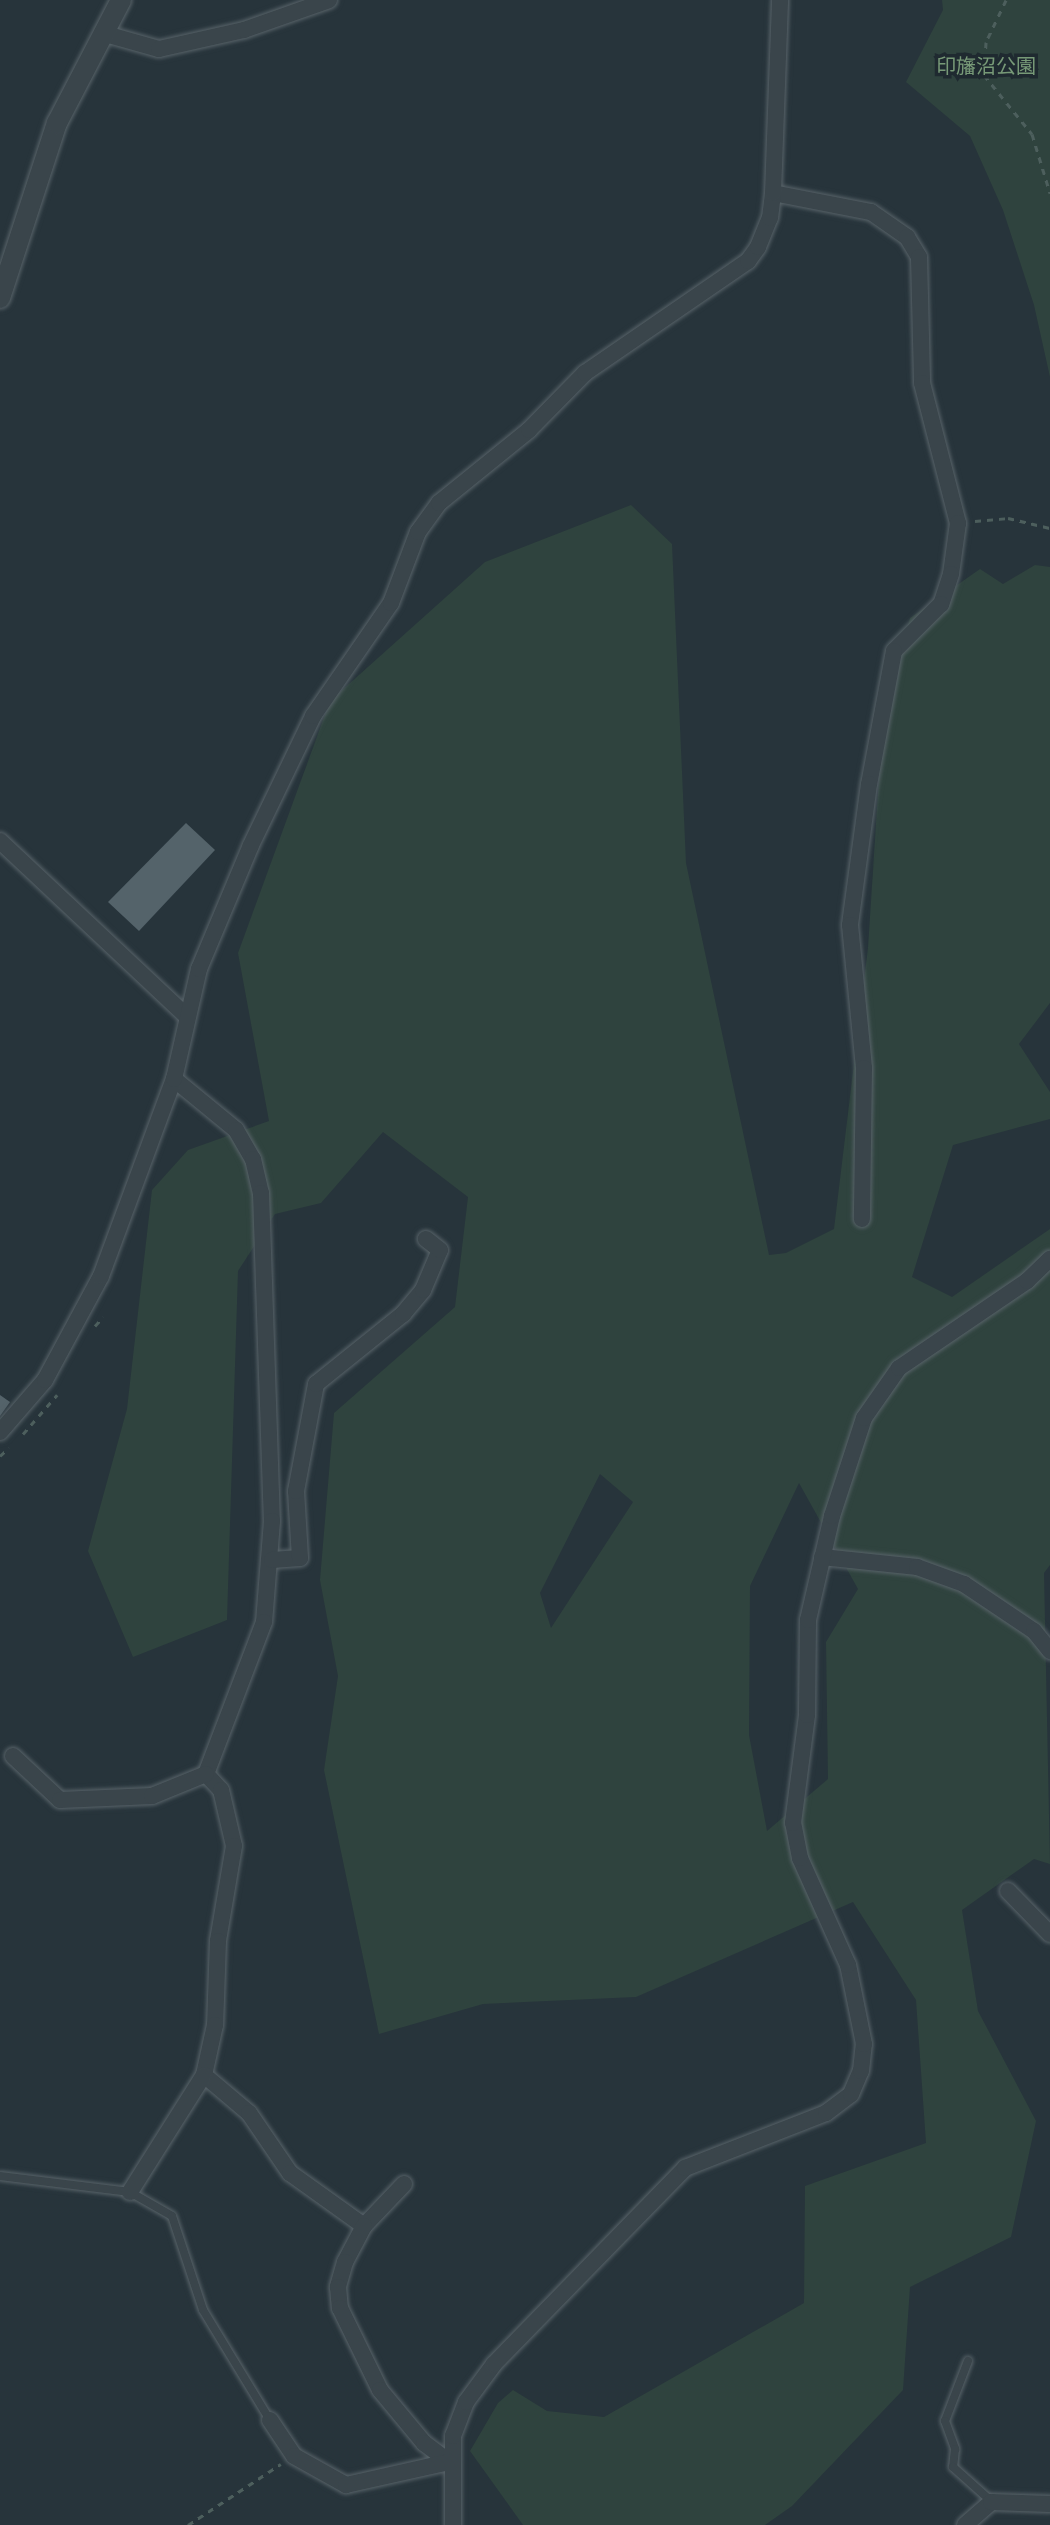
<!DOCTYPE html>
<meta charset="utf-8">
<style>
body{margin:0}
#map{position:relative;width:1050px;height:2525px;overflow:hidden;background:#27343b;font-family:Arial,"Noto Sans JP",sans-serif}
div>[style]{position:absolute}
.green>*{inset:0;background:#2f433e}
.building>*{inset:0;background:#54636a}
.path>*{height:3px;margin-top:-1.5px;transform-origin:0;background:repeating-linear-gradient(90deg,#4d5f5d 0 6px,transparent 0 12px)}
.roads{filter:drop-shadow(0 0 2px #586369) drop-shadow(0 0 2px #586369)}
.service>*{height:8px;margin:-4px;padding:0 4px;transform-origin:4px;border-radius:4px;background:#3a454b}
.minor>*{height:16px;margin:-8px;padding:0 8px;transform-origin:8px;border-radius:8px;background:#3a454b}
.tertiary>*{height:20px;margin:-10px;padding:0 10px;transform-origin:10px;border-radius:10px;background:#3a454b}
span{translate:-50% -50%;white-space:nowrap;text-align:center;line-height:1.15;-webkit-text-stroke:7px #1f2a30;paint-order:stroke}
.park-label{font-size:20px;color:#797}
</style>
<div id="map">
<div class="green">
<div style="clip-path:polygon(942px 0,1050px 0,1050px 377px,1034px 305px,1003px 210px,970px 136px,906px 82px,943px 10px)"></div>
<div style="clip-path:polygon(evenodd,631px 505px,672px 544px,686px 863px,769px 1255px,786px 1253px,834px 1229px,868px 948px,883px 715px,910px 618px,980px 569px,1003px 584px,1035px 565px,1050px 567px,1050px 1003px,1019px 1044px,1050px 1092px,1050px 1119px,953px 1145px,912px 1277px,952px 1297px,1050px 1229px,1050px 1565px,1044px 1573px,1050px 1864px,1034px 1859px,962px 1910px,978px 2011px,1036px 2121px,1011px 2237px,910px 2287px,903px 2390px,792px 2506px,765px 2525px,523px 2525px,470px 2451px,498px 2403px,513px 2390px,547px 2411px,604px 2417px,804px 2303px,805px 2186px,926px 2143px,916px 2000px,853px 1902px,636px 1997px,483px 2004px,379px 2034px,324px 1770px,338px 1676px,320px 1580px,334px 1413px,455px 1307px,468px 1197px,383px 1132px,321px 1203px,275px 1214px,238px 1271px,227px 1620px,133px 1657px,88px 1551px,127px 1409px,152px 1190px,188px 1150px,269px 1121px,238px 953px,330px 701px,485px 562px,631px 505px,600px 1474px,633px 1502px,551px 1628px,540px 1593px,600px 1474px,631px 505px,799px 1483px,858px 1589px,826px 1642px,828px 1779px,767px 1831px,749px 1735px,750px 1586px,799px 1483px)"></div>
</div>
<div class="building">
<div style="clip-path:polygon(186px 823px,215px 850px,139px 931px,108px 902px)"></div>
<div style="clip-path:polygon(0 1395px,10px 1402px,0 1416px)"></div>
</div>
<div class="path">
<div style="left:1006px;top:0;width:47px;rotate:115.5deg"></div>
<div style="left:986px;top:42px;width:33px;rotate:93deg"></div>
<div style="left:984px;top:75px;width:76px;rotate:50.9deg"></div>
<div style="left:1032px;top:134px;width:62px;rotate:73deg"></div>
<div style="left:975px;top:521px;width:33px;rotate:-5deg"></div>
<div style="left:1008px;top:518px;width:43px;rotate:13.4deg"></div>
<div style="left:95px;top:1326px;width:12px;rotate:-48deg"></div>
<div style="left:23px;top:1434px;width:52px;rotate:-48.9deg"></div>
<div style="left:0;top:1456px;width:12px;rotate:-42deg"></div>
<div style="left:188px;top:2525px;width:111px;rotate:-33.3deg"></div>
</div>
<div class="roads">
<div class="service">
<div style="left:0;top:2176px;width:131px;rotate:7deg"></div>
<div style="left:130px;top:2192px;width:48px;rotate:29.7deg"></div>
<div style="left:172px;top:2216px;width:99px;rotate:71.7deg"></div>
<div style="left:203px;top:2310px;width:129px;rotate:58.7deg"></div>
<div style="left:968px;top:2361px;width:64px;rotate:111deg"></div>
<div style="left:945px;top:2421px;width:30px;rotate:70deg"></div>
<div style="left:955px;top:2449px;width:18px;rotate:96deg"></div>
<div style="left:953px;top:2467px;width:51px;rotate:41.8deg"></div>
</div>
<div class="minor">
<div style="left:102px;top:33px;width:59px;rotate:15.7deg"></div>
<div style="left:159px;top:49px;width:87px;rotate:-12.6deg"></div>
<div style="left:244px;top:30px;width:90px;rotate:-19.4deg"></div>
<div style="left:773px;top:193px;width:100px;rotate:11deg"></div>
<div style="left:871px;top:212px;width:44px;rotate:34.8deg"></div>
<div style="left:907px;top:237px;width:23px;rotate:59deg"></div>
<div style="left:919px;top:257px;width:126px;rotate:88.6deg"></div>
<div style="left:922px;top:383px;width:145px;rotate:75.6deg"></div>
<div style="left:958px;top:523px;width:51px;rotate:97.8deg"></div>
<div style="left:951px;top:574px;width:32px;rotate:108deg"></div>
<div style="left:941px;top:604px;width:66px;rotate:135deg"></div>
<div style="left:894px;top:651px;width:135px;rotate:100.6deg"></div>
<div style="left:869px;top:784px;width:142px;rotate:97.7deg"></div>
<div style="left:850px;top:925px;width:144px;rotate:84.4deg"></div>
<div style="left:864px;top:1068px;width:151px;rotate:90.8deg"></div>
<div style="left:0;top:841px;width:254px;rotate:43.2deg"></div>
<div style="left:174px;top:1079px;width:80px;rotate:39.4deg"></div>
<div style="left:236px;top:1130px;width:34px;rotate:60deg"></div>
<div style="left:253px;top:1159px;width:35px;rotate:77deg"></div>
<div style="left:261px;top:1193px;width:328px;rotate:88.1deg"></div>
<div style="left:272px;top:1521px;width:101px;rotate:94.5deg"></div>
<div style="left:264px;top:1622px;width:163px;rotate:110.9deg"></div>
<div style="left:206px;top:1774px;width:22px;rotate:47deg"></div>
<div style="left:221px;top:1790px;width:57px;rotate:76.9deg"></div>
<div style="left:234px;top:1846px;width:96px;rotate:99.6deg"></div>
<div style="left:218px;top:1941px;width:84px;rotate:92deg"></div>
<div style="left:215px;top:2025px;width:51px;rotate:102.4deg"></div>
<div style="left:204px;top:2075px;width:59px;rotate:40.2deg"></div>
<div style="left:249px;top:2113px;width:73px;rotate:55.7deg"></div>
<div style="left:290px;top:2173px;width:91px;rotate:35.6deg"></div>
<div style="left:0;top:1432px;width:69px;rotate:-49.1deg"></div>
<div style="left:45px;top:1380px;width:118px;rotate:-61.7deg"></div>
<div style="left:101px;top:1276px;width:210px;rotate:-69.7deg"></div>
<div style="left:174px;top:1079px;width:113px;rotate:-77.2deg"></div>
<div style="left:199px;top:969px;width:134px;rotate:-67.2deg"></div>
<div style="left:251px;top:845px;width:143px;rotate:-64.3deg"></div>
<div style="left:313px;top:716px;width:137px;rotate:-55.4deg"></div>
<div style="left:391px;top:603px;width:76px;rotate:-69.2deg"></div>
<div style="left:418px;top:532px;width:36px;rotate:-54deg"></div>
<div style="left:439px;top:503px;width:116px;rotate:-39deg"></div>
<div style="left:529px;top:430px;width:80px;rotate:-45.5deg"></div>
<div style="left:585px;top:373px;width:198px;rotate:-34.5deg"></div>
<div style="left:748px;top:261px;width:17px;rotate:-54deg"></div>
<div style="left:758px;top:247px;width:31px;rotate:-68deg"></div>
<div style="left:770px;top:218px;width:25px;rotate:-83deg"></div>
<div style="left:773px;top:193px;width:193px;rotate:-87.9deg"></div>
<div style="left:822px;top:1557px;width:96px;rotate:6deg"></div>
<div style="left:917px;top:1567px;width:50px;rotate:19.9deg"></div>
<div style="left:964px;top:1584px;width:84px;rotate:33.9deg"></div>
<div style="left:1034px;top:1631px;width:26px;rotate:51deg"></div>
<div style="left:272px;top:1560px;width:28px;rotate:-4deg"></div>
<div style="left:300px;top:1558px;width:67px;rotate:-93.4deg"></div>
<div style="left:296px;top:1491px;width:109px;rotate:-79.4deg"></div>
<div style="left:316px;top:1384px;width:112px;rotate:-38.8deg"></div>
<div style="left:403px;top:1314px;width:31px;rotate:-50deg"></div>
<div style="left:423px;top:1290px;width:43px;rotate:-67deg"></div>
<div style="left:440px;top:1250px;width:18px;rotate:-142deg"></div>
<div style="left:13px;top:1756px;width:64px;rotate:43.1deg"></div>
<div style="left:60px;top:1800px;width:92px;rotate:-2.5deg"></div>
<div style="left:152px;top:1796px;width:58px;rotate:-22.2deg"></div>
<div style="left:1008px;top:1891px;width:60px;rotate:45.7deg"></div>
<div style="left:404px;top:2184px;width:58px;rotate:133.6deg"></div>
<div style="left:364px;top:2226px;width:41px;rotate:117.8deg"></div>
<div style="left:345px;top:2262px;width:26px;rotate:106deg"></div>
<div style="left:338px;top:2287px;width:21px;rotate:85deg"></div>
<div style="left:340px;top:2308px;width:91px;rotate:64deg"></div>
<div style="left:380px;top:2390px;width:69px;rotate:50.3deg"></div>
<div style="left:424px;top:2443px;width:31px;rotate:37deg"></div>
<div style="left:130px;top:2192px;width:138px;rotate:-57.7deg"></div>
<div style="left:270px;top:2420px;width:43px;rotate:56.3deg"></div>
<div style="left:294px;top:2456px;width:60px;rotate:29.1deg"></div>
<div style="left:346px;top:2485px;width:106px;rotate:-12.6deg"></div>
<div style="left:453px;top:2525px;width:89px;rotate:-90deg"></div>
<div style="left:453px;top:2436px;width:36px;rotate:-69deg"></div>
<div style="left:466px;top:2402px;width:47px;rotate:-53.6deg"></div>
<div style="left:494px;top:2364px;width:274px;rotate:-45.7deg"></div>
<div style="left:685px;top:2168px;width:151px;rotate:-21.3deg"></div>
<div style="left:826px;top:2113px;width:31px;rotate:-37deg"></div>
<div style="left:851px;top:2094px;width:25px;rotate:-67deg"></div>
<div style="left:861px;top:2071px;width:27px;rotate:-84deg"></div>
<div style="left:864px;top:2044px;width:81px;rotate:-101.4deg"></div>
<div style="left:848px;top:1965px;width:117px;rotate:-114.2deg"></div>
<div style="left:800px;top:1858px;width:36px;rotate:-101deg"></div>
<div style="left:793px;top:1823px;width:109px;rotate:-82.6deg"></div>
<div style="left:807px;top:1715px;width:95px;rotate:-89.4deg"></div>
<div style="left:808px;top:1620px;width:107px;rotate:-77deg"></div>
<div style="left:832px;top:1516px;width:103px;rotate:-71.9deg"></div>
<div style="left:864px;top:1418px;width:61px;rotate:-55deg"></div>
<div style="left:899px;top:1368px;width:155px;rotate:-34.2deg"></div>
<div style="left:1027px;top:1281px;width:32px;rotate:-44deg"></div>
<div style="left:965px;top:2525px;width:35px;rotate:-41deg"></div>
<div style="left:991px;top:2502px;width:59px;rotate:1.9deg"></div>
</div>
<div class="tertiary">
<div style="left:0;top:298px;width:184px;rotate:-72deg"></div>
<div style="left:57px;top:123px;width:139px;rotate:-62.5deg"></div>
</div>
</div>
<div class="park-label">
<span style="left:986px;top:66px">印旛沼公園</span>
</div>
</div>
